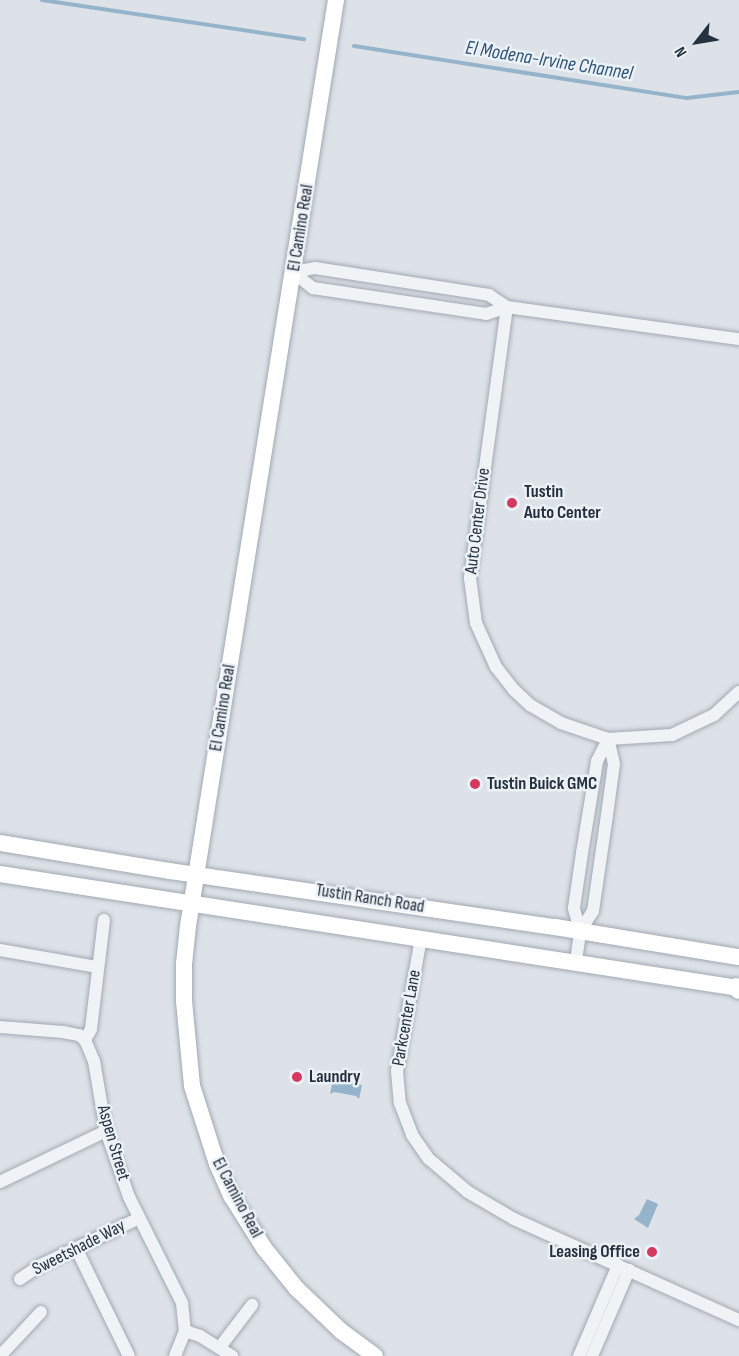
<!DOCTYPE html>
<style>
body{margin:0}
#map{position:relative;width:739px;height:1356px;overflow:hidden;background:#dde2e8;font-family:"Sofia Sans Condensed",sans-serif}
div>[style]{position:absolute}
.water>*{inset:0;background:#95b4cb}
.stream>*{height:4px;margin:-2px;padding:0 2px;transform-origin:2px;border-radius:2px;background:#95b4cb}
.roads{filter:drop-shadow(0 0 2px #a2a9b2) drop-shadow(0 0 2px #a2a9b2)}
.minor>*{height:12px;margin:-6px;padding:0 6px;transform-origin:6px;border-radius:6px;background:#f0f3f6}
.major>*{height:16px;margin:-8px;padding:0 8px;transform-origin:8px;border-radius:8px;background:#fff}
.highway>*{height:18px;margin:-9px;padding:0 9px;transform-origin:9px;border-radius:9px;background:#fff}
.dots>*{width:16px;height:16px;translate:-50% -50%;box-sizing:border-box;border:3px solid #ecf1f6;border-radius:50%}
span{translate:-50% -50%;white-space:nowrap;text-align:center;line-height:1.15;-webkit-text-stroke:5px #ecf1f6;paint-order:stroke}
.street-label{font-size:18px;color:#26313f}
.poi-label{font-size:18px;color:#26313f;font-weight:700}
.left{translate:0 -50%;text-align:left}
.right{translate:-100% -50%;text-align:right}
.water-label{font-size:20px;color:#2d5475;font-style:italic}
.north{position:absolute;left:667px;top:12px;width:60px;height:60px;-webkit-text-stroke:4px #ecf1f6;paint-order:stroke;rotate:239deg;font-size:16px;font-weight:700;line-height:24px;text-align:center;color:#26313f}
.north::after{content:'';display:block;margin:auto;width:21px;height:27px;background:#26313f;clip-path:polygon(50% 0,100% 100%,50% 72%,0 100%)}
</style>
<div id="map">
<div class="water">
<div style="clip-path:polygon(333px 1080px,362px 1085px,359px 1099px,356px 1096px,334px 1092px,330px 1094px)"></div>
<div style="clip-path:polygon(647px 1199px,658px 1204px,648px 1228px,634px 1219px,639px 1215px)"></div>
</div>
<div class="stream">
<div style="left:42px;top:0;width:265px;rotate:8.5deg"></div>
<div style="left:354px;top:46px;width:337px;rotate:8.9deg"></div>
<div style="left:687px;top:98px;width:52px;rotate:-6.6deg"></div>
</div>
<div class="roads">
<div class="minor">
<div style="left:293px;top:272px;width:22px;rotate:-10deg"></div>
<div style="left:315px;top:268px;width:176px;rotate:8.8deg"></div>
<div style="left:489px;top:295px;width:22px;rotate:34deg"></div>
<div style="left:507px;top:307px;width:234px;rotate:7.9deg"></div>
<div style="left:293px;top:272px;width:26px;rotate:39deg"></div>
<div style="left:313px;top:288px;width:175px;rotate:8.5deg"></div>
<div style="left:486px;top:314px;width:22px;rotate:-18deg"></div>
<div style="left:507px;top:307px;width:274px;rotate:97.8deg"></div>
<div style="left:470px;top:578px;width:45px;rotate:82.4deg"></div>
<div style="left:476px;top:623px;width:48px;rotate:65.6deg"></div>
<div style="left:496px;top:667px;width:29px;rotate:52deg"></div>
<div style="left:514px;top:690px;width:22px;rotate:43deg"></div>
<div style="left:530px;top:705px;width:36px;rotate:30deg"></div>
<div style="left:561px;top:723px;width:50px;rotate:18.8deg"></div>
<div style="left:608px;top:739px;width:64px;rotate:-3.6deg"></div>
<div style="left:672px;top:735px;width:47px;rotate:-25.5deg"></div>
<div style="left:714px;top:715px;width:34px;rotate:-43deg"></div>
<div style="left:104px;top:920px;width:110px;rotate:96.8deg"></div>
<div style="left:91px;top:1029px;width:13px;rotate:119deg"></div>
<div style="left:85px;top:1040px;width:23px;rotate:67deg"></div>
<div style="left:94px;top:1061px;width:71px;rotate:80.3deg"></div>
<div style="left:106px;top:1131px;width:70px;rotate:70.8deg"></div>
<div style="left:129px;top:1197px;width:119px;rotate:63.4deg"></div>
<div style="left:182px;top:1303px;width:28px;rotate:84deg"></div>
<div style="left:185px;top:1331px;width:27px;rotate:112deg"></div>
<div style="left:580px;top:931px;width:24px;rotate:-105deg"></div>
<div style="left:574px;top:908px;width:56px;rotate:-81.7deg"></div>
<div style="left:582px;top:853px;width:93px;rotate:-80.7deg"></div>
<div style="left:597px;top:761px;width:25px;rotate:-63deg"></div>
<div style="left:421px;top:938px;width:135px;rotate:100.2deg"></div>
<div style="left:397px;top:1071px;width:32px;rotate:85deg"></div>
<div style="left:400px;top:1103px;width:34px;rotate:69deg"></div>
<div style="left:412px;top:1135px;width:29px;rotate:55deg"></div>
<div style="left:429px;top:1159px;width:51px;rotate:40.2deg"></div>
<div style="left:468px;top:1192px;width:53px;rotate:30.4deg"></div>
<div style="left:514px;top:1219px;width:247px;rotate:24.2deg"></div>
<div style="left:0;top:950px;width:98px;rotate:9.9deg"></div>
<div style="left:576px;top:961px;width:30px;rotate:-82deg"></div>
<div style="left:580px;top:931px;width:24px;rotate:-57deg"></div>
<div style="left:593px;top:911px;width:97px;rotate:-81.7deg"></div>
<div style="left:607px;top:815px;width:51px;rotate:-82.2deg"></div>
<div style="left:614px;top:764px;width:26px;rotate:-103deg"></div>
<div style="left:0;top:1027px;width:63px;rotate:4.5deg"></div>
<div style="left:63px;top:1032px;width:16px;rotate:11deg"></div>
<div style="left:79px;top:1035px;width:8px;rotate:40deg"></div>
<div style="left:0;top:1182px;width:118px;rotate:-25.7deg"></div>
<div style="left:76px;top:1248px;width:120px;rotate:63.9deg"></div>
<div style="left:20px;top:1279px;width:23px;rotate:-34deg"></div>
<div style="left:39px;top:1266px;width:111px;rotate:-25.6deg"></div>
<div style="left:185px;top:1331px;width:16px;rotate:18deg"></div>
<div style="left:200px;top:1336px;width:38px;rotate:32deg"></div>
<div style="left:220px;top:1347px;width:53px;rotate:-52.7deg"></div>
<div style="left:0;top:1356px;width:60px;rotate:-47deg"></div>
<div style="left:579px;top:1356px;width:99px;rotate:-66.8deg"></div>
<div style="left:592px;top:1356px;width:94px;rotate:-66.7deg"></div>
</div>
<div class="major">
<div style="left:336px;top:0;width:938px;rotate:99.08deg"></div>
<div style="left:188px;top:926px;width:37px;rotate:96deg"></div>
<div style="left:184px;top:963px;width:38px;rotate:90deg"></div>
<div style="left:184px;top:1001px;width:85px;rotate:84.6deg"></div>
<div style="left:192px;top:1086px;width:82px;rotate:72.2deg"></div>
<div style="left:217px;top:1164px;width:36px;rotate:66deg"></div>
<div style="left:232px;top:1197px;width:60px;rotate:57.9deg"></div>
<div style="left:264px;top:1248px;width:51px;rotate:51.3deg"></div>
<div style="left:296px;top:1288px;width:62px;rotate:43.7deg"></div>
<div style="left:341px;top:1331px;width:42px;rotate:36.3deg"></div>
<div style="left:0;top:843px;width:172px;rotate:9.4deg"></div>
<div style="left:170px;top:871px;width:389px;rotate:8.3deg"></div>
<div style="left:555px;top:927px;width:186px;rotate:9.3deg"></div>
<div style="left:0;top:874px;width:748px;rotate:8.77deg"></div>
</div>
<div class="highway">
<div style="left:736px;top:987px;width:4px;rotate:45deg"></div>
</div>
</div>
<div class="dots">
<div style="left:512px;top:503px;background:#d63960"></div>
<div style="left:475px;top:784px;background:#d63960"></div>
<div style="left:297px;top:1077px;background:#d63960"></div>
<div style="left:652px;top:1252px;background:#d63960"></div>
</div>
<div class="street-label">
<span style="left:301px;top:228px;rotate:-81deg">El Camino Real</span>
<span style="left:478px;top:521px;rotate:-83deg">Auto Center Drive</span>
<span style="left:223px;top:708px;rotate:-81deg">El Camino Real</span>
<span style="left:370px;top:899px;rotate:9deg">Tustin Ranch Road</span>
<span style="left:407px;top:1018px;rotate:-80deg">Parkcenter Lane</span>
<span style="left:113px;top:1143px;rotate:74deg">Aspen Street</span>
<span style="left:237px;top:1198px;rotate:62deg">El Camino Real</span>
<span style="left:79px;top:1248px;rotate:-27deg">Sweetshade Way</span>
</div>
<div class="poi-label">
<span class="left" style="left:524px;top:503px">Tustin<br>Auto Center</span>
<span class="left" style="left:487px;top:784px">Tustin Buick GMC</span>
<span class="left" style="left:309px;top:1077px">Laundry</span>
<span class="right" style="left:640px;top:1252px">Leasing Office</span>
</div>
<div class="water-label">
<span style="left:549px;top:61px;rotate:9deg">El Modena-Irvine Channel</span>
</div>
<div class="north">N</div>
</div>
